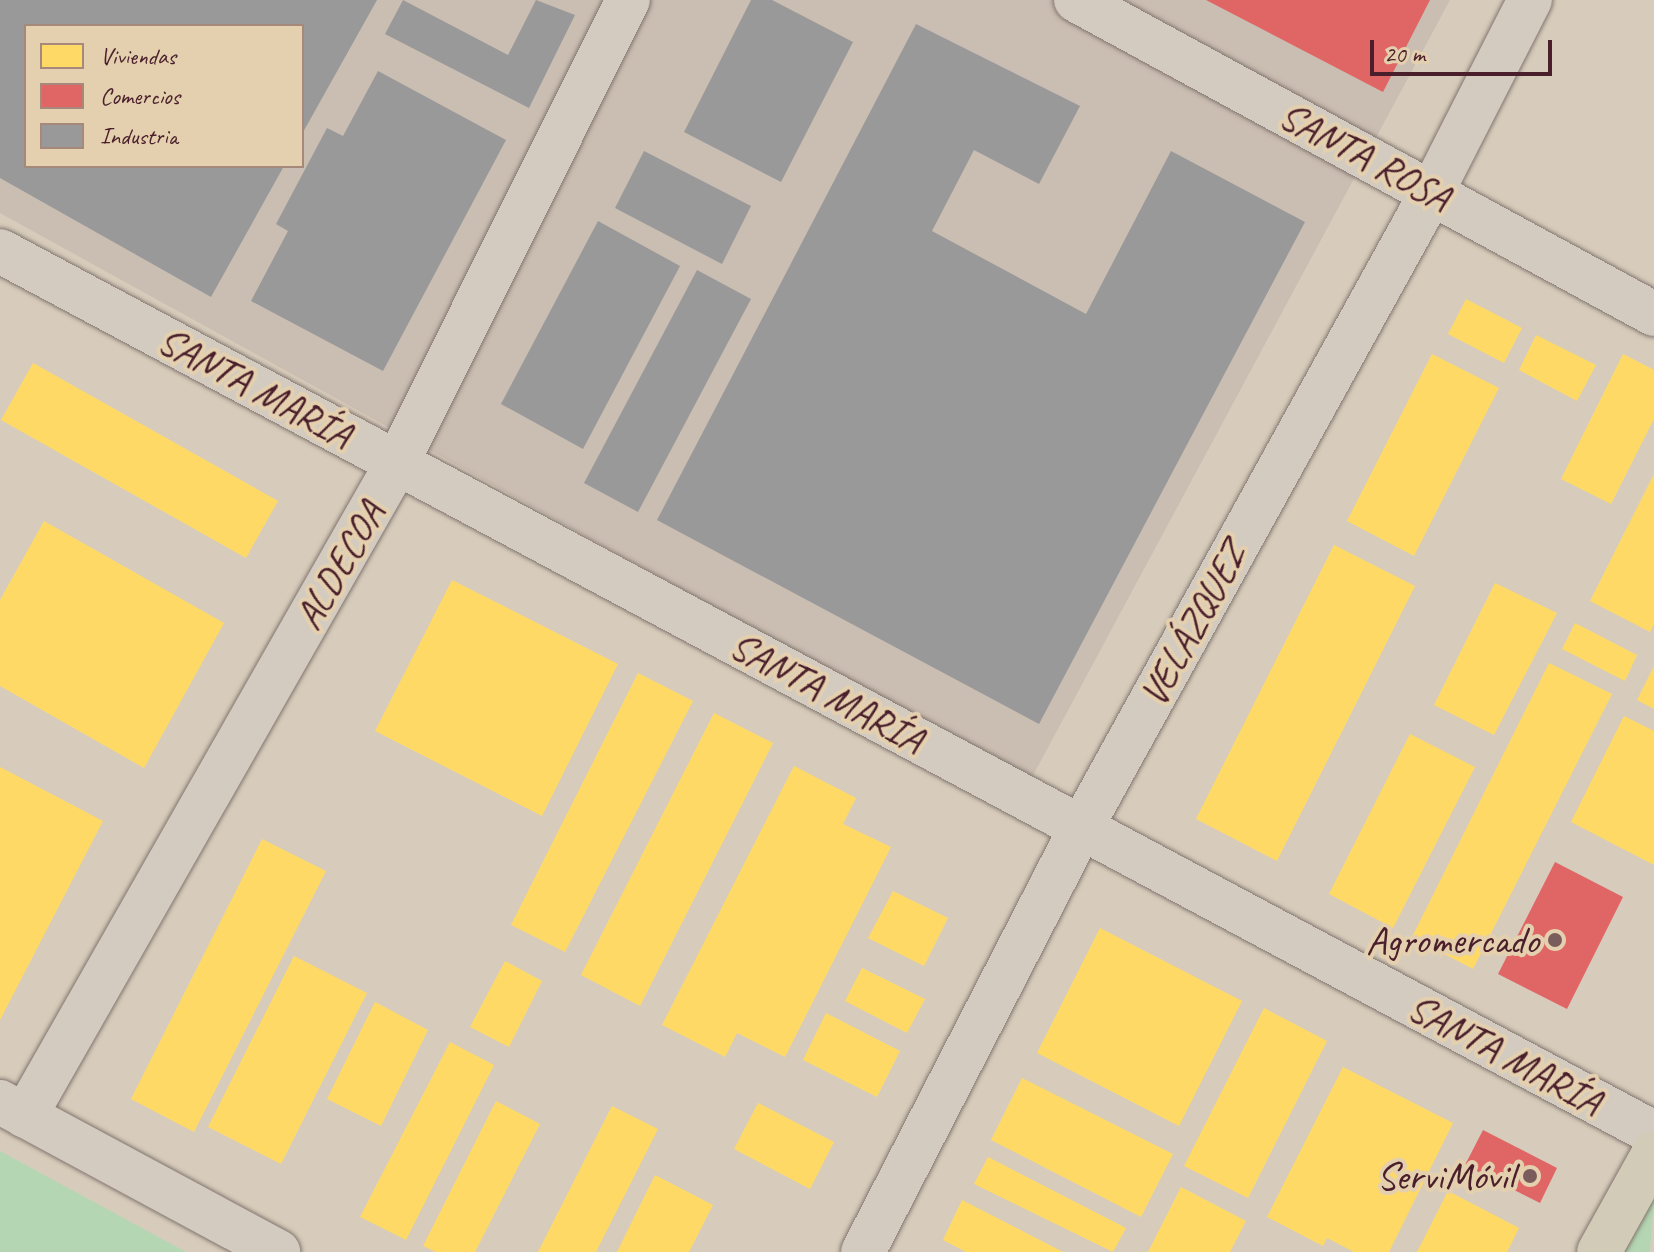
<!DOCTYPE html>
<meta charset="utf-8">
<style>
body{margin:0}
#map{position:relative;width:1654px;height:1252px;overflow:hidden;background:#d7ccbb;font-family:Caveat,sans-serif}
div>[style]{position:absolute}
.built>*{inset:0;background:#cabdb1}
.green>*{inset:0;background:#b4d6b2}
.homes>*{inset:0;background:#ffd966}
.shops>*{inset:0;background:#e06666}
.industry>*{inset:0;background:#999}
.roads{filter:drop-shadow(0 0 2px #82756f) drop-shadow(0 0 2px #82756f)}
.minor>*{height:44px;margin:-22px;padding:0 22px;transform-origin:22px;border-radius:22px;background:#d3cbbf}
.major>*{height:44px;margin:-22px;padding:0 22px;transform-origin:22px;border-radius:22px;background:#d2cbb7}
.dots>*{width:22px;height:22px;translate:-50% -50%;box-sizing:border-box;border:4px solid #e4d0ae;border-radius:50%}
span{translate:-50% -50%;white-space:nowrap;text-align:center;line-height:1.15;-webkit-text-stroke:8px #e4d0ae;paint-order:stroke}
.street-label{font-size:40px;color:#4a1f2b}
.poi-label{font-size:40px;color:#4a1f2b}
.right{translate:-100% -50%;text-align:right}
.legend{position:absolute;left:24px;top:24px;width:280px;height:144px;box-sizing:border-box;background:#e4d0ae;border:2px solid #a6897a;margin:0;padding:10px 14px;list-style:none;font-size:24px;color:#4a1f2b}
.legend li{display:flex;align-items:center;gap:16px;height:40px}
.legend b{width:40px;border:2px solid #a6897a}
.scale{position:absolute;left:1370px;top:40px;width:182px;height:36px;box-sizing:border-box;border:4px solid #4a1f2b;border-top:0;padding-left:10px;font-size:24px;line-height:28px;white-space:nowrap;color:#4a1f2b;-webkit-text-stroke:6px #e4d0ae;paint-order:stroke}
</style>
<div id="map">
<div class="built">
<div style="clip-path:polygon(evenodd,0 0,1450px 0,1030px 781px,0 213px,0 0,26px 26px,302px 26px,302px 166px,26px 166px,26px 26px)"></div>
</div>
<div class="green">
<div style="clip-path:polygon(0 1151px,186px 1252px,0 1252px)"></div>
<div style="clip-path:polygon(1654px 1196px,1650px 1252px,1624px 1252px)"></div>
</div>
<div class="homes">
<div style="clip-path:polygon(1466px 299px,1522px 328px,1504px 363px,1448px 334px)"></div>
<div style="clip-path:polygon(1536px 335px,1596px 365px,1577px 401px,1519px 370px)"></div>
<div style="clip-path:polygon(1432px 354px,1499px 388px,1414px 556px,1347px 521px)"></div>
<div style="clip-path:polygon(1623px 354px,1654px 370px,1654px 419px,1611px 504px,1561px 479px)"></div>
<div style="clip-path:polygon(33px 363px,278px 501px,246px 558px,1px 420px)"></div>
<div style="clip-path:polygon(1654px 474px,1654px 624px,1650px 632px,1590px 601px)"></div>
<div style="clip-path:polygon(44px 521px,224px 623px,144px 768px,0 686px,0 600px)"></div>
<div style="clip-path:polygon(1334px 545px,1415px 586px,1277px 861px,1196px 819px)"></div>
<div style="clip-path:polygon(452px 580px,618px 664px,542px 816px,375px 731px)"></div>
<div style="clip-path:polygon(1495px 583px,1557px 613px,1494px 735px,1434px 705px)"></div>
<div style="clip-path:polygon(1575px 623px,1637px 655px,1625px 681px,1562px 649px)"></div>
<div style="clip-path:polygon(1549px 663px,1612px 694px,1473px 969px,1412px 937px)"></div>
<div style="clip-path:polygon(1654px 666px,1654px 709px,1637px 700px)"></div>
<div style="clip-path:polygon(638px 673px,693px 701px,565px 952px,511px 925px)"></div>
<div style="clip-path:polygon(714px 713px,773px 743px,640px 1006px,581px 975px)"></div>
<div style="clip-path:polygon(1624px 716px,1654px 731px,1654px 865px,1571px 822px)"></div>
<div style="clip-path:polygon(1410px 734px,1475px 767px,1393px 928px,1329px 894px)"></div>
<div style="clip-path:polygon(794px 766px,856px 798px,843px 824px,891px 847px,785px 1057px,737px 1033px,725px 1057px,662px 1025px)"></div>
<div style="clip-path:polygon(0 767px,103px 821px,0 1020px)"></div>
<div style="clip-path:polygon(262px 839px,326px 871px,194px 1132px,131px 1099px)"></div>
<div style="clip-path:polygon(893px 891px,948px 918px,924px 966px,868px 938px)"></div>
<div style="clip-path:polygon(1100px 928px,1242px 1001px,1179px 1126px,1037px 1053px)"></div>
<div style="clip-path:polygon(294px 956px,367px 993px,281px 1164px,208px 1127px)"></div>
<div style="clip-path:polygon(505px 961px,542px 981px,509px 1047px,470px 1027px)"></div>
<div style="clip-path:polygon(862px 968px,925px 999px,907px 1033px,845px 1001px)"></div>
<div style="clip-path:polygon(375px 1002px,428px 1030px,381px 1126px,327px 1099px)"></div>
<div style="clip-path:polygon(1264px 1008px,1327px 1041px,1248px 1198px,1184px 1166px)"></div>
<div style="clip-path:polygon(826px 1013px,900px 1051px,877px 1097px,803px 1060px)"></div>
<div style="clip-path:polygon(450px 1042px,494px 1065px,406px 1240px,360px 1217px)"></div>
<div style="clip-path:polygon(1343px 1067px,1453px 1123px,1389px 1252px,1354px 1252px,1327px 1238px,1323px 1246px,1267px 1217px)"></div>
<div style="clip-path:polygon(1022px 1078px,1173px 1154px,1141px 1217px,991px 1140px)"></div>
<div style="clip-path:polygon(496px 1101px,540px 1124px,475px 1252px,436px 1252px,423px 1246px)"></div>
<div style="clip-path:polygon(758px 1103px,834px 1142px,810px 1189px,734px 1149px)"></div>
<div style="clip-path:polygon(612px 1106px,658px 1129px,596px 1252px,538px 1252px)"></div>
<div style="clip-path:polygon(988px 1157px,1126px 1228px,1113px 1252px,974px 1184px)"></div>
<div style="clip-path:polygon(655px 1175px,713px 1205px,689px 1252px,617px 1252px)"></div>
<div style="clip-path:polygon(1181px 1187px,1246px 1221px,1230px 1252px,1148px 1252px)"></div>
<div style="clip-path:polygon(1448px 1191px,1519px 1228px,1507px 1252px,1417px 1252px)"></div>
<div style="clip-path:polygon(962px 1200px,1063px 1252px,966px 1252px,943px 1240px)"></div>
</div>
<div class="shops">
<div style="clip-path:polygon(1206px 0,1430px 0,1383px 92px)"></div>
<div style="clip-path:polygon(1555px 862px,1623px 897px,1567px 1009px,1498px 974px)"></div>
<div style="clip-path:polygon(1483px 1130px,1557px 1168px,1540px 1203px,1465px 1165px)"></div>
</div>
<div class="industry">
<div style="clip-path:polygon(0 0,377px 0,302px 134px,302px 26px,26px 26px,26px 166px,284px 166px,211px 297px,0 178px)"></div>
<div style="clip-path:polygon(403px 0,508px 55px,536px 0,575px 15px,529px 108px,385px 34px)"></div>
<div style="clip-path:polygon(751px 0,772px 0,853px 42px,781px 182px,684px 132px)"></div>
<div style="clip-path:polygon(916px 24px,1080px 106px,1039px 184px,974px 150px,932px 231px,1086px 314px,1171px 151px,1305px 222px,1039px 724px,657px 520px)"></div>
<div style="clip-path:polygon(378px 71px,506px 140px,383px 371px,251px 301px,288px 231px,276px 224px,327px 128px,343px 136px)"></div>
<div style="clip-path:polygon(644px 151px,751px 206px,722px 264px,615px 208px)"></div>
<div style="clip-path:polygon(598px 221px,680px 266px,583px 449px,501px 404px)"></div>
<div style="clip-path:polygon(697px 270px,751px 299px,638px 512px,584px 483px)"></div>
</div>
<div class="roads">
<div class="minor">
<div style="left:1076px;top:0;width:658px;rotate:28.51deg"></div>
<div style="left:0;top:251px;width:1874px;rotate:28.07deg"></div>
<div style="left:0;top:1102px;width:316px;rotate:28.3deg"></div>
<div style="left:25px;top:1116px;width:752px;rotate:-60.33deg"></div>
<div style="left:397px;top:463px;width:517px;rotate:-63.48deg"></div>
<div style="left:863px;top:1252px;width:477px;rotate:-62.8deg"></div>
<div style="left:1081px;top:828px;width:726px;rotate:-61.11deg"></div>
<div style="left:1432px;top:192px;width:216px;rotate:-63deg"></div>
</div>
<div class="major">
<div style="left:1599px;top:1252px;width:113px;rotate:-60.9deg"></div>
</div>
</div>
<div class="dots">
<div style="left:1555px;top:940px;background:#7b5c5d"></div>
<div style="left:1530px;top:1176px;background:#7b5c5d"></div>
</div>
<div class="street-label">
<span style="left:1365px;top:156px;rotate:28deg">SANTA ROSA</span>
<span style="left:255px;top:387px;rotate:28deg">SANTA MARÍA</span>
<span style="left:339px;top:565px;rotate:-60deg">ALDECOA</span>
<span style="left:1193px;top:624px;rotate:-61deg">VELÁZQUEZ</span>
<span style="left:827px;top:692px;rotate:28deg">SANTA MARÍA</span>
<span style="left:1505px;top:1054px;rotate:28deg">SANTA MARÍA</span>
</div>
<div class="poi-label">
<span class="right" style="left:1539px;top:940px">Agromercado</span>
<span class="right" style="left:1514px;top:1176px">ServiMóvil</span>
</div>
<ul class="legend">
<li><b style="height:22px;background:#ffd966"></b>Viviendas</li>
<li><b style="height:22px;background:#e06666"></b>Comercios</li>
<li><b style="height:22px;background:#999"></b>Industria</li>
</ul>
<div class="scale">20 m</div>
</div>
